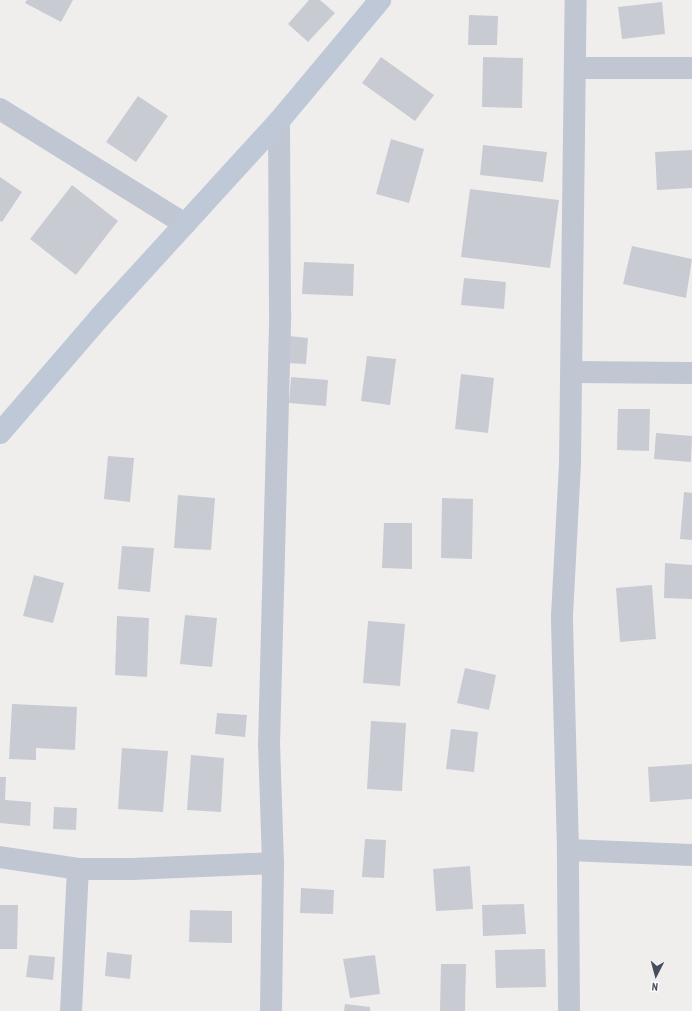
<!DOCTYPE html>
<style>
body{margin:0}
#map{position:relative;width:692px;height:1011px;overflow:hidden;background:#f0eeed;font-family:"PT Sans Narrow",sans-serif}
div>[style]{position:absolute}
.building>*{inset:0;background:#c9cbd3}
.street>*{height:22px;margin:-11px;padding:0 11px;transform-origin:11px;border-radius:11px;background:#c0c7d3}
.secondary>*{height:22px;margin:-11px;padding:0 11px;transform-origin:11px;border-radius:11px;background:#bfc8d7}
span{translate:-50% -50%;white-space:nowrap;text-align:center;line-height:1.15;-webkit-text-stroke:3px #fff;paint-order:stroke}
.north{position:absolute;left:636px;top:955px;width:40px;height:40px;-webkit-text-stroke:3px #fff;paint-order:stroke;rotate:186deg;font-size:11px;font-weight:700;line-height:16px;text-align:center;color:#454e5b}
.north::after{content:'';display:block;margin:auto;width:14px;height:18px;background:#454e5b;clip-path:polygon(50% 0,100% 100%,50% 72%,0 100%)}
</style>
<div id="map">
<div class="building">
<div style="clip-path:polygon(27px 0,73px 0,61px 22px,25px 3px)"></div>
<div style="clip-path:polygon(309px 0,320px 0,335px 13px,308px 42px,288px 24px)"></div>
<div style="clip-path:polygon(662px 2px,665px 34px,622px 39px,618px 7px)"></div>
<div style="clip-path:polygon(469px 15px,498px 16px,497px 45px,468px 45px)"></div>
<div style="clip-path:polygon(381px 57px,434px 95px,415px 121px,362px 83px)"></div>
<div style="clip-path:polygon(483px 57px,523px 58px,522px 108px,482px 107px)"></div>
<div style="clip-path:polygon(138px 96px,168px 116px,136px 162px,106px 142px)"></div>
<div style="clip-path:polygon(391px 139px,424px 149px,409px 203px,376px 194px)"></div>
<div style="clip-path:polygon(483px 145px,547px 152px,543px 182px,480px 175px)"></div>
<div style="clip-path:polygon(692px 150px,692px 188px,657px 190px,655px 152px)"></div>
<div style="clip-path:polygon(0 177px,22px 192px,2px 222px,0 221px)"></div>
<div style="clip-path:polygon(72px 185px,118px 221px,76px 275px,30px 239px)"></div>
<div style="clip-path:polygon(470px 189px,559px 200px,550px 268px,461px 257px)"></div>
<div style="clip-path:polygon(632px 246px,692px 259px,686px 298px,623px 284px)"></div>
<div style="clip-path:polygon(304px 262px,354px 264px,353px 296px,302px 294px)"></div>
<div style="clip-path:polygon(464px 278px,506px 282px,504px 309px,461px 305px)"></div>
<div style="clip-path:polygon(289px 336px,308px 338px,306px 364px,287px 363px)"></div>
<div style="clip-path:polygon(367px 356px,396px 359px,390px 405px,361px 401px)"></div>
<div style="clip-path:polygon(461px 374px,494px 378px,488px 433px,455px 429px)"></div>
<div style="clip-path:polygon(291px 377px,328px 380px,326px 406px,289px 403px)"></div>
<div style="clip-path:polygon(618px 409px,650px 409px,649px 451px,617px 450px)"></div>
<div style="clip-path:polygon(656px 433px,692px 436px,691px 462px,654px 459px)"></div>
<div style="clip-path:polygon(108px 456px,134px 458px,130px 502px,104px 499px)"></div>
<div style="clip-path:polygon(684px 492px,692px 493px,692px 540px,680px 539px)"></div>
<div style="clip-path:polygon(178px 495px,215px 498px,211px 550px,174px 548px)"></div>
<div style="clip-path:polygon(442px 498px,473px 499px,472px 559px,441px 558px)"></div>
<div style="clip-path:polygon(384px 523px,412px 523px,412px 569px,382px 568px)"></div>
<div style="clip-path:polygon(122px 546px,154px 548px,150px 592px,118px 589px)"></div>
<div style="clip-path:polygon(665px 563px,692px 565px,692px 599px,664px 598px)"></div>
<div style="clip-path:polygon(34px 575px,64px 583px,53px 623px,23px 616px)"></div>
<div style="clip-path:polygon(652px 585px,656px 639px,620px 642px,616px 588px)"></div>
<div style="clip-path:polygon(185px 615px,217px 618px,212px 667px,180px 664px)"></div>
<div style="clip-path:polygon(117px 616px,149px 618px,147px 677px,115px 675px)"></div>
<div style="clip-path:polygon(368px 621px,405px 624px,400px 686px,363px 683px)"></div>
<div style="clip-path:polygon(465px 668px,496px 675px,489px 710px,457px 703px)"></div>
<div style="clip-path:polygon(12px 704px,77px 707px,75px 750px,36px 748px,36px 760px,9px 759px)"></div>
<div style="clip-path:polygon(217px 713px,247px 715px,245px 737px,215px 734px)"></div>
<div style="clip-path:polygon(371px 721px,406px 723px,402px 791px,367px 789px)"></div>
<div style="clip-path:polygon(451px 729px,478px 732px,474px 772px,446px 769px)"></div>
<div style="clip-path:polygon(122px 748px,168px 751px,163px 812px,118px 809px)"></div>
<div style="clip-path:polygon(191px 755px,224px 758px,221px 812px,187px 810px)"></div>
<div style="clip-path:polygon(692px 764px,692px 799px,650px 802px,648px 767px)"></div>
<div style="clip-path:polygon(0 777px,6px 777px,5px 800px,31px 802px,30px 826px,0 823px)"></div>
<div style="clip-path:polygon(54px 807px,77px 808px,76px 830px,53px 829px)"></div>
<div style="clip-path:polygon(365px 839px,386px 840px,384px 878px,362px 877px)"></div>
<div style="clip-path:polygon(470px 866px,473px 909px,436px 911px,433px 869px)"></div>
<div style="clip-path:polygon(301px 888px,334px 890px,333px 914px,300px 913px)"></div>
<div style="clip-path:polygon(524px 904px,526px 934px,483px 936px,482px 905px)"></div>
<div style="clip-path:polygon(0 905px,18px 905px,17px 949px,0 949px)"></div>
<div style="clip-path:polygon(190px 910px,232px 911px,232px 943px,189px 942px)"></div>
<div style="clip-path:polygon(545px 949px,546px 987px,496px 988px,495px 950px)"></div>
<div style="clip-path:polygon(107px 952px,132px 955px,130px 979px,105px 976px)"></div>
<div style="clip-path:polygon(29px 955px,55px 957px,53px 980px,26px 977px)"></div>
<div style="clip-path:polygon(375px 955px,380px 994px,350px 998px,343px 959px)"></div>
<div style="clip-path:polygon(441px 964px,466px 964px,465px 1011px,440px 1011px)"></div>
<div style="clip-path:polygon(345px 1004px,370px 1007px,370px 1011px,344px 1011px)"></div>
</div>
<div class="street">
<div style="left:577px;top:68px;width:115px"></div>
<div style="left:0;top:109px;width:218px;rotate:31.9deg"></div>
<div style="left:572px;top:372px;width:120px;rotate:0.5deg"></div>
<div style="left:568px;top:850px;width:124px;rotate:2.3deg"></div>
<div style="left:0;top:857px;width:79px;rotate:8.7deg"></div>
<div style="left:78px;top:869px;width:54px"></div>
<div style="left:132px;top:869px;width:141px;rotate:-2.4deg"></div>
<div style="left:71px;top:1011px;width:142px;rotate:-87.2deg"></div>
<div style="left:271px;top:1011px;width:148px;rotate:-89.2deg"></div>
<div style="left:273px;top:863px;width:118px;rotate:-91.9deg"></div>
<div style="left:269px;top:745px;width:433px;rotate:-88.5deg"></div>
<div style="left:280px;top:312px;width:191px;rotate:-90.3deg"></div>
<div style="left:569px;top:1011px;width:161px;rotate:-90.4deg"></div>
<div style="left:568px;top:850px;width:234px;rotate:-91.5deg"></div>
<div style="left:562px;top:616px;width:155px;rotate:-87deg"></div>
<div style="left:570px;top:461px;width:461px;rotate:-89.3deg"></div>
</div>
<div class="secondary">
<div style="left:0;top:433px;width:153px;rotate:-49.2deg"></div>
<div style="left:100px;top:317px;width:265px;rotate:-47.6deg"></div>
<div style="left:279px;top:121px;width:158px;rotate:-50.1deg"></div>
</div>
<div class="north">N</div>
</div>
